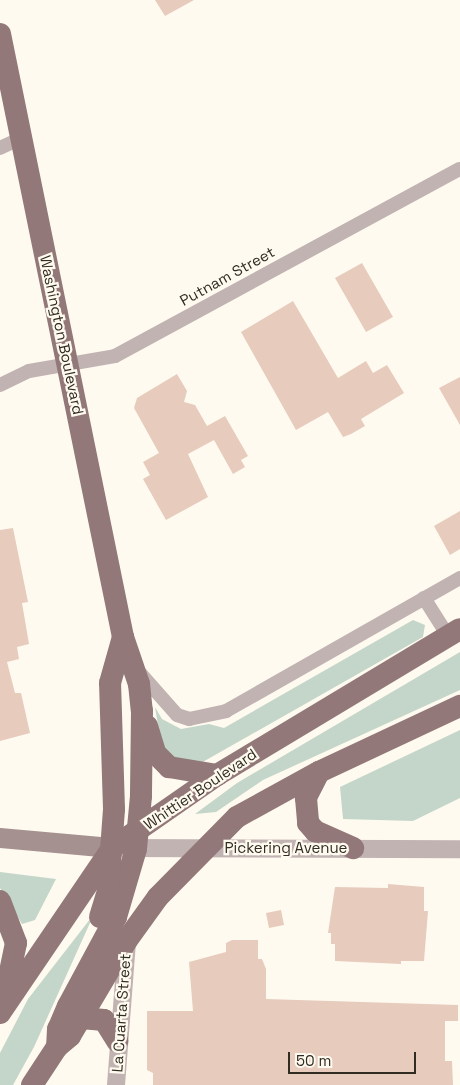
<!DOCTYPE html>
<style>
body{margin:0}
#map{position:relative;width:460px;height:1085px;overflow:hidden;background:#fffaef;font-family:"Space Grotesk",sans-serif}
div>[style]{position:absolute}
.green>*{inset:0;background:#c4d6c9}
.building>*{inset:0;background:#e7cbbc}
.minor>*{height:14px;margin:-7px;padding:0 7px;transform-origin:7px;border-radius:7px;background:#c2b3b3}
.tertiary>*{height:18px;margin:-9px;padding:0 9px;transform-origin:9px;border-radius:9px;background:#c2b3b3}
.secondary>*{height:20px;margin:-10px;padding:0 10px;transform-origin:10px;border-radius:10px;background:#a69191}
.primary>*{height:22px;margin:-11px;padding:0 11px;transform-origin:11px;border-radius:11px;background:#927879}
span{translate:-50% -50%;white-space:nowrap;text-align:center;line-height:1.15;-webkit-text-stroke:4.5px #fffaef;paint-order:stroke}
.street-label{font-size:15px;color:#312c22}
.scale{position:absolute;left:288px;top:1052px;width:128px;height:22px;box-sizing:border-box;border:2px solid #312c22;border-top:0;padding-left:6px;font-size:15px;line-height:18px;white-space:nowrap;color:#312c22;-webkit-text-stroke:4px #fffaef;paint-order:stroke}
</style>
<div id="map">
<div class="green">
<div style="clip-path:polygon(413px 620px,425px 625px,423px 637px,201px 763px,173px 757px,161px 744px,155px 707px,162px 719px,181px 729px,209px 724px,224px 728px)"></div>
<div style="clip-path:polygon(460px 652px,460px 690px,263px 780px,216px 812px,195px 814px,237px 783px)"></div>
<div style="clip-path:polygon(460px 730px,460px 798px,413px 821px,343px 819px,340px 787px)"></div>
<div style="clip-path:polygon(0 872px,56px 879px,35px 920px,22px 924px,0 888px)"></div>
<div style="clip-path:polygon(94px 914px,34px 1047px,13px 1085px,0 1085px,0 1053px,28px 999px)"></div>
</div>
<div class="building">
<div style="clip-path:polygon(155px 0,194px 0,165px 16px)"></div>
<div style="clip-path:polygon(362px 263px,393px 317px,366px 332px,335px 278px)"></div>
<div style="clip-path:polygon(293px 301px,338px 378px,366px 361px,373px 373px,387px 365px,404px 393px,361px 419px,365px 426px,351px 434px,343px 437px,328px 412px,296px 430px,241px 332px)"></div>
<div style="clip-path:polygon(177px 374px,187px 391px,184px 402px,195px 405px,207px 426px,225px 416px,248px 456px,241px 460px,245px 467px,233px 474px,214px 440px,188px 454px,208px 497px,166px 520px,143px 479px,150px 475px,143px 462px,159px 453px,134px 408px,137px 398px)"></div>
<div style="clip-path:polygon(460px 377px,460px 425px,439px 388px)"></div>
<div style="clip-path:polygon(460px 511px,460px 549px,450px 555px,434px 526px)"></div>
<div style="clip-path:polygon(13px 528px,28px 602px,22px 603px,29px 644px,17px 647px,19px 659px,7px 662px,15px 693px,21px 693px,30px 733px,0 741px,0 530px)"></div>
<div style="clip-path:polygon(388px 884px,424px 887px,424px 911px,428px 911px,424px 961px,401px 961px,401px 964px,335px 961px,335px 944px,331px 944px,331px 933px,328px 933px,335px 887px,388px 888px)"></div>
<div style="clip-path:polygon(281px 910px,284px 925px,269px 928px,266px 913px)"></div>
<div style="clip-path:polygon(232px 940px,258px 940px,258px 959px,262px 959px,266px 969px,266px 999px,458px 1005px,458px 1021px,445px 1021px,445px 1061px,452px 1061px,453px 1085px,153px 1085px,153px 1073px,147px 1070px,147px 1011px,193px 1011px,189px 962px,226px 952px,226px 943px)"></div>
</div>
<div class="minor">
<div style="left:0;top:148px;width:23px;rotate:-25deg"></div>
<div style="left:0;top:385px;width:32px;rotate:-26deg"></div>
<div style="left:29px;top:371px;width:87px;rotate:-9.9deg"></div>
<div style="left:115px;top:356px;width:392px;rotate:-28.5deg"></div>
<div style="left:424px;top:598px;width:45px;rotate:57.7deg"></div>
<div style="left:139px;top:672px;width:57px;rotate:48.5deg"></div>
<div style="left:177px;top:715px;width:13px;rotate:18deg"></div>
<div style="left:189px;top:719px;width:38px;rotate:-12deg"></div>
<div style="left:226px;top:711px;width:269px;rotate:-29.6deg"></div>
</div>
<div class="tertiary">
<div style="left:123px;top:848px;width:337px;rotate:0.2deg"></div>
<div style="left:116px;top:1085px;width:142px;rotate:-85.6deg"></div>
</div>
<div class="secondary">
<div style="left:0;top:838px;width:112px;rotate:5.1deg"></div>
</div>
<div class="primary">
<div style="left:0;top:34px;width:615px;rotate:78.47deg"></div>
<div style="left:123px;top:637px;width:50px;rotate:71.2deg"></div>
<div style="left:139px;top:684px;width:27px;rotate:84deg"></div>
<div style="left:142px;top:711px;width:85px;rotate:90.7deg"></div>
<div style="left:141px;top:796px;width:53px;rotate:95.4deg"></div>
<div style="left:136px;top:849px;width:71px;rotate:106.4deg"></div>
<div style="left:116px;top:917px;width:101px;rotate:118.3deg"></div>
<div style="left:68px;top:1006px;width:25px;rotate:113deg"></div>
<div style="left:58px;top:1029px;width:18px;rotate:93deg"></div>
<div style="left:147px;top:726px;width:28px;rotate:73deg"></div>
<div style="left:155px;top:753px;width:20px;rotate:45deg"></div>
<div style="left:169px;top:767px;width:49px;rotate:9.5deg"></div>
<div style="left:319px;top:772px;width:29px;rotate:117deg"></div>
<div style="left:306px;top:798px;width:25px;rotate:85deg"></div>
<div style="left:308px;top:823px;width:11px;rotate:49deg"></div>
<div style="left:315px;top:831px;width:42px;rotate:24.1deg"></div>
<div style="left:0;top:901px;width:45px;rotate:69.1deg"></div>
<div style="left:16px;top:943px;width:49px;rotate:101.8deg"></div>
<div style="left:100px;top:917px;width:27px;rotate:-73deg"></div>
<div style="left:108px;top:891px;width:82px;rotate:-85.8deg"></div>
<div style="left:114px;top:809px;width:126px;rotate:-91.8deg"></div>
<div style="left:110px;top:683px;width:48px;rotate:-74.2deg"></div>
<div style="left:0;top:1013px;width:199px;rotate:-55.8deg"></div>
<div style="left:112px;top:848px;width:128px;rotate:-34.8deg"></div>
<div style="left:217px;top:775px;width:283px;rotate:-31deg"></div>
<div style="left:81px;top:1018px;width:23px;rotate:5deg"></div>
<div style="left:104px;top:1020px;width:25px;rotate:58deg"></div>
<div style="left:32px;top:1085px;width:45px;rotate:-56.7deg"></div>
<div style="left:57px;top:1047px;width:17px;rotate:-40deg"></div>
<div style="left:70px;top:1036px;width:112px;rotate:-59.3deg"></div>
<div style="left:127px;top:940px;width:53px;rotate:-54.2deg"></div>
<div style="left:158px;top:897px;width:112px;rotate:-45.4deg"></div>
<div style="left:237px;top:817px;width:94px;rotate:-28.8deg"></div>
<div style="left:319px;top:772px;width:156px;rotate:-25.1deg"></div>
</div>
<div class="street-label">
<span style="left:227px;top:276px;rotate:-29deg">Putnam Street</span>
<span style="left:62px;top:335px;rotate:78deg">Washington Boulevard</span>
<span style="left:200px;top:789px;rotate:-34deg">Whittier Boulevard</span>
<span style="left:286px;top:848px">Pickering Avenue</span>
<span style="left:121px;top:1013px;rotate:-86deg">La Cuarta Street</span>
</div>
<div class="scale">50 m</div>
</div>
